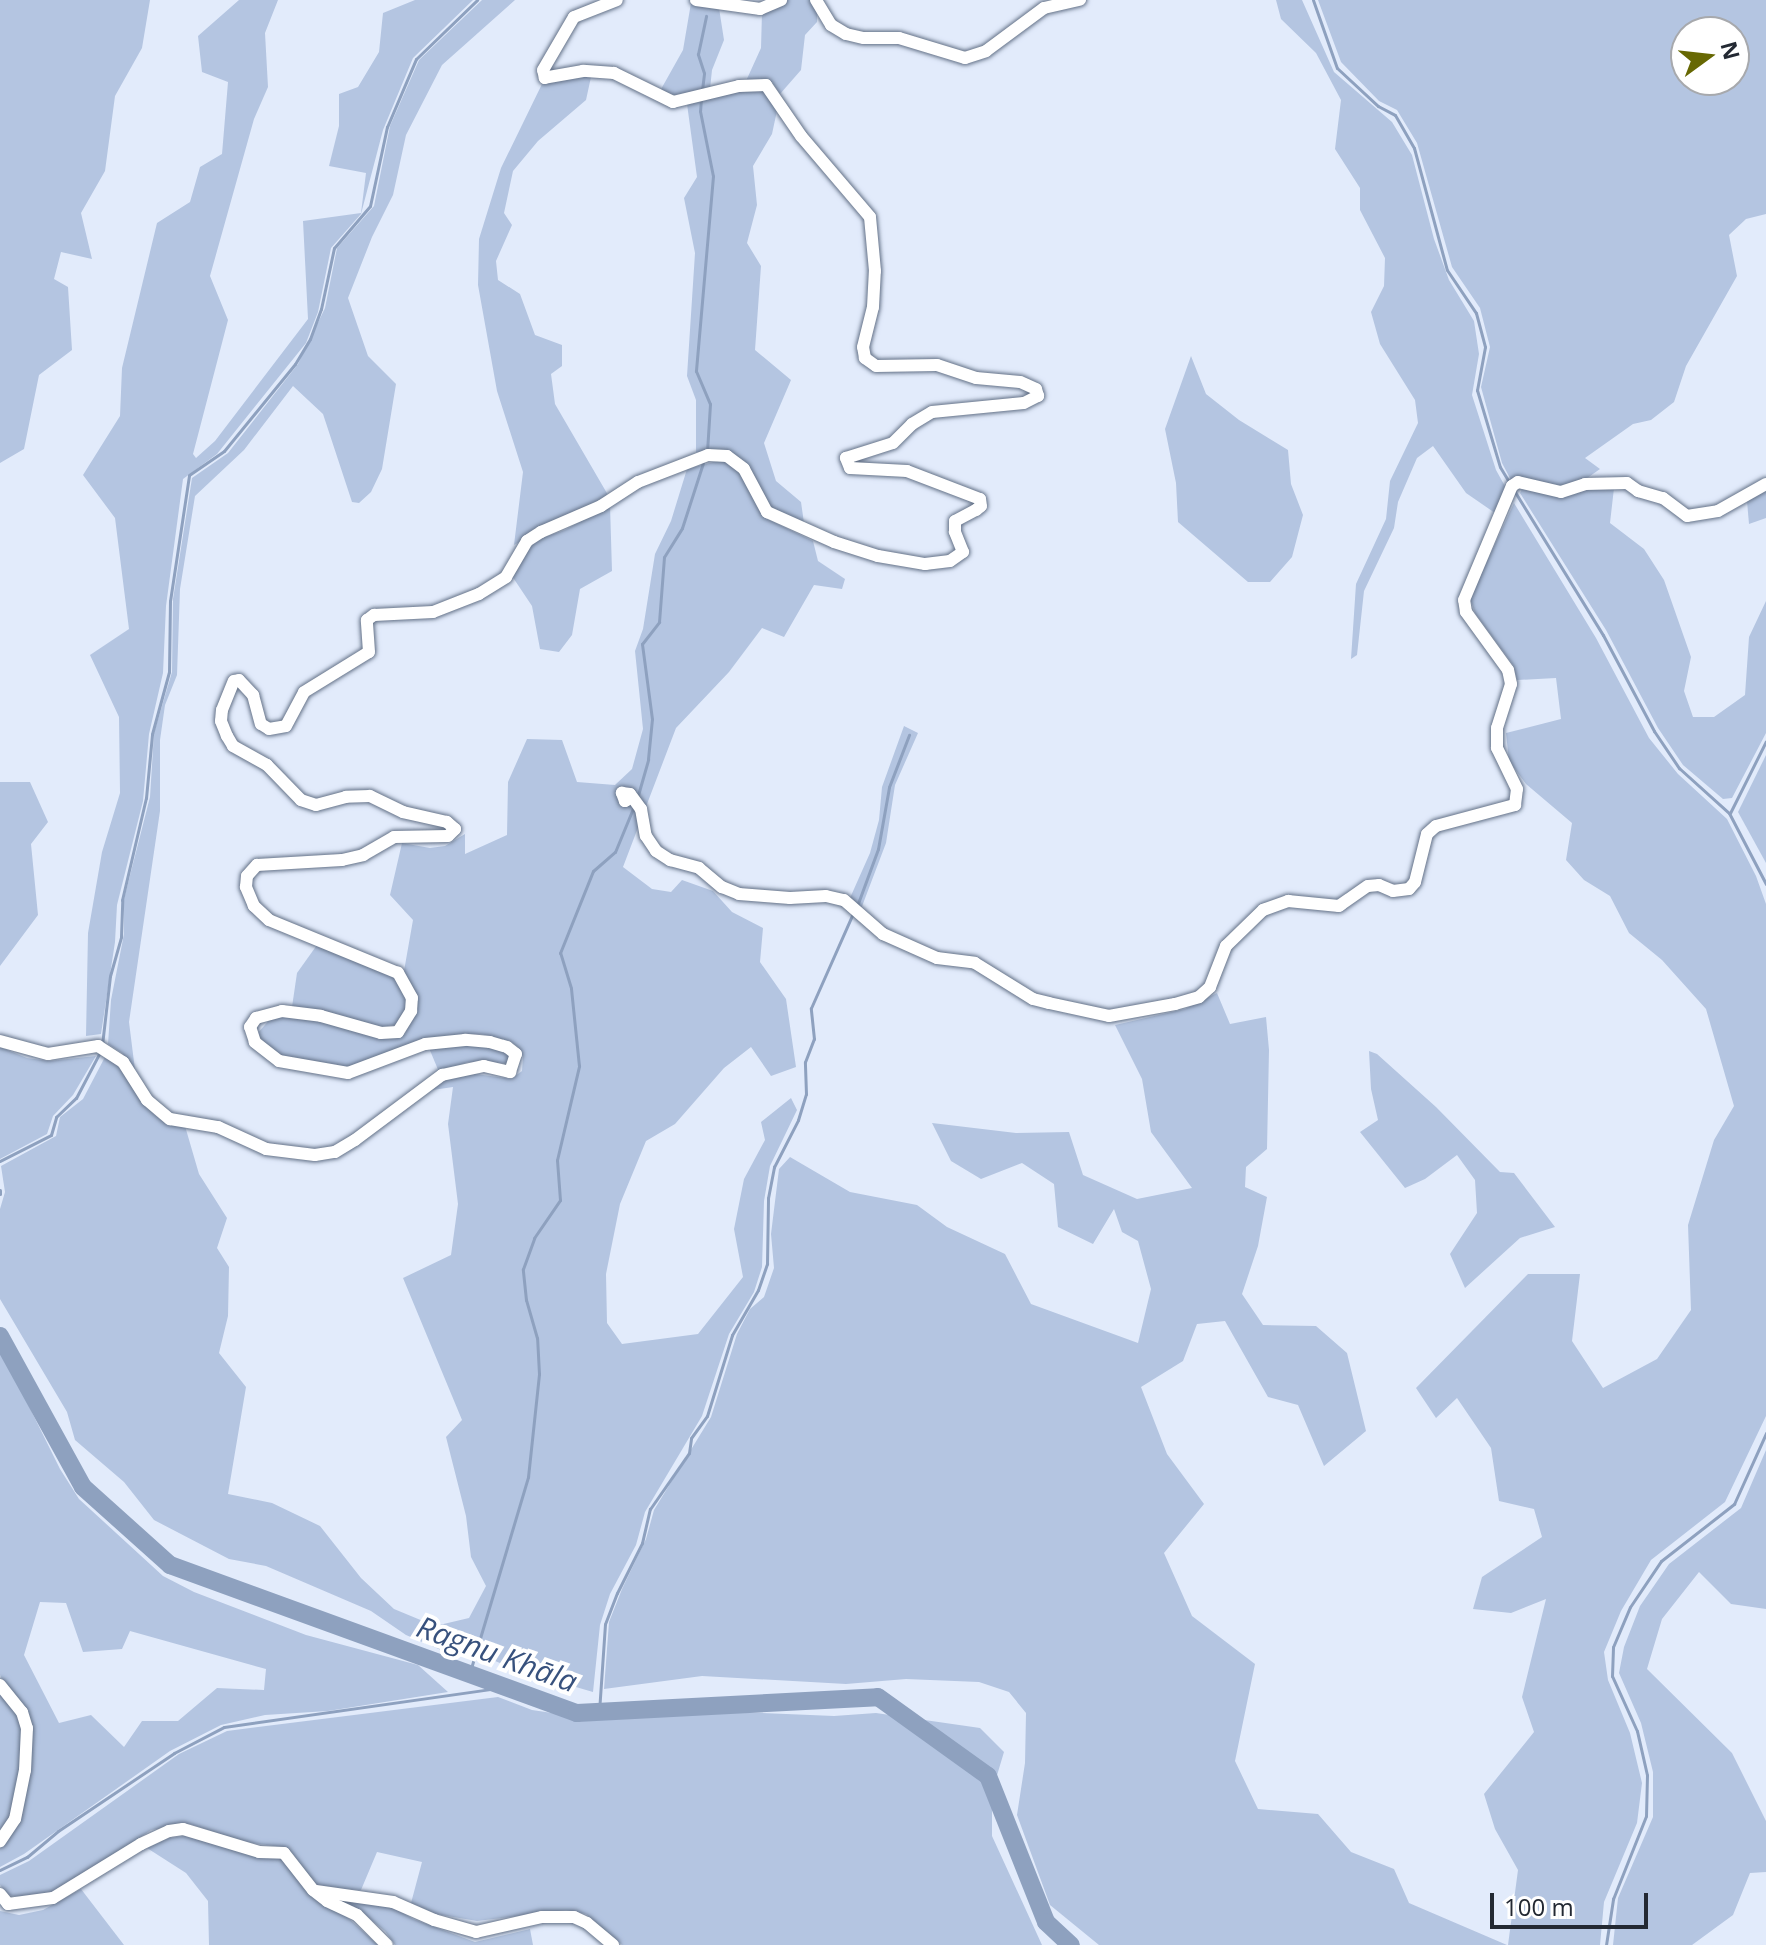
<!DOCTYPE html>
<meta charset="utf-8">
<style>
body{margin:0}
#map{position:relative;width:1766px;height:1945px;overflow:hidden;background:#e2ebfb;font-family:"Open Sans",sans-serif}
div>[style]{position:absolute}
.green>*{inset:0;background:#b4c5e1}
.stream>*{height:3px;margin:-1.5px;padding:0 1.5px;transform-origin:1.5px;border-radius:1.5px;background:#8ea1bf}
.river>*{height:18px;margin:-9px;padding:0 9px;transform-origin:9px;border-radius:9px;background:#8ea1bf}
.roads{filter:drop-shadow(0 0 2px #637187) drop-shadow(0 0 2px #637187)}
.street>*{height:12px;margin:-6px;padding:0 6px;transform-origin:6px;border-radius:6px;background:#fff}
span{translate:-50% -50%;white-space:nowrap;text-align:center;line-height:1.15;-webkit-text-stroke:8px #fff;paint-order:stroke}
.water-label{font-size:30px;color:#37517d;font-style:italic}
.north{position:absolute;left:1670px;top:16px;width:80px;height:80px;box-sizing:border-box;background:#fff;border:2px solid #a7a9ad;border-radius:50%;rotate:75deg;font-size:22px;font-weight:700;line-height:32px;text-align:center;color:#232933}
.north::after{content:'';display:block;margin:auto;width:28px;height:36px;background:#676803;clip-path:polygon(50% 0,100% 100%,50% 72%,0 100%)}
.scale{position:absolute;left:1490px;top:1893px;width:158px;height:36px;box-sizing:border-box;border:4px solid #232933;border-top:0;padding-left:10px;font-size:24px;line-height:28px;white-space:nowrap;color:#232933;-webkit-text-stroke:6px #fff;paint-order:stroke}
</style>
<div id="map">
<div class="green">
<div style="clip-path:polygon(0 0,150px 0,142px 48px,115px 96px,105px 171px,81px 213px,92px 259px,61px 252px,54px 279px,68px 287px,72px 350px,39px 375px,24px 449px,0 463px)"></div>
<div style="clip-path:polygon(239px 0,278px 0,265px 33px,268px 87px,254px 119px,210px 276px,228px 320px,193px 454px,196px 458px,215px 441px,308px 319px,303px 221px,361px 213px,366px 173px,329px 166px,339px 126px,339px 94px,358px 87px,379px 52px,383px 13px,415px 0,473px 0,413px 58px,383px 130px,361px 214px,331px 248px,318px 312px,306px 343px,217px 454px,183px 479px,166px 606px,163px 673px,149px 734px,143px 801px,117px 905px,115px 942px,101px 1034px,86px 1036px,88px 933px,102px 852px,120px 793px,119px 717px,90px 655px,129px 629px,115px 518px,83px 475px,120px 416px,122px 368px,157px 223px,190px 202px,200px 167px,222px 154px,228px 82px,202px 72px,198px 36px)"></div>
<div style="clip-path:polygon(482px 0,515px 0,442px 65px,406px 135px,393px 195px,372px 237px,348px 298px,368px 356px,396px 384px,382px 469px,371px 492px,359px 503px,352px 502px,323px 414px,293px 386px,244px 450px,195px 496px,180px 589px,177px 675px,165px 705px,160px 740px,160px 811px,129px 1022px,135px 1070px,122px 1053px,108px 1044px,111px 1000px,124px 934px,124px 899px,150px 797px,154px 733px,172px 672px,173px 599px,192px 478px,228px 453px,298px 364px,325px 308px,337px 248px,374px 206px,390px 126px,419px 60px)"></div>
<div style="clip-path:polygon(787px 0,811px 0,817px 9px,817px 22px,805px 35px,801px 70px,780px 94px,772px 82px,746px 81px,761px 48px,762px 12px)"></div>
<div style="clip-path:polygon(1276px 0,1302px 0,1334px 72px,1392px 122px,1412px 155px,1434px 239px,1449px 280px,1474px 321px,1479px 354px,1472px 395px,1496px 470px,1506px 488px,1495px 513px,1466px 493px,1433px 446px,1417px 458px,1398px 502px,1394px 528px,1364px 591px,1357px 655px,1351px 659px,1356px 584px,1386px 519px,1390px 481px,1418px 423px,1415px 400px,1380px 344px,1371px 312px,1384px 286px,1385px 258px,1360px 210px,1360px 188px,1335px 149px,1341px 100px,1316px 53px,1281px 19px)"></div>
<div style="clip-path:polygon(evenodd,1318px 0,1766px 0,1766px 214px,1746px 219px,1729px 235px,1737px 276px,1686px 366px,1674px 402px,1651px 420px,1633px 424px,1585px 458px,1600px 469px,1583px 481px,1561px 488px,1512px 482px,1502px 463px,1481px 387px,1490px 347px,1480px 308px,1452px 267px,1417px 143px,1397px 110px,1379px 101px,1341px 62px,1318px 0,1686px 32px,1734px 32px,1734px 80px,1686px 80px,1686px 32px)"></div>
<div style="clip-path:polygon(691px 3px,719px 8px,724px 40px,712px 70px,710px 89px,675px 95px,660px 91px,683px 50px)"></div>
<div style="clip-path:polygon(574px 77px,591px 77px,586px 100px,538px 141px,513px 171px,504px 213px,512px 225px,496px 261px,498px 280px,520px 294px,535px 335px,562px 345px,562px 366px,551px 374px,555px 404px,608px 495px,514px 545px,523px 472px,497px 391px,478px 285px,479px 239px,501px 168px,542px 84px)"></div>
<div style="clip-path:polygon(764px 89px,778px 106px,772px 134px,753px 166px,757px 205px,747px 243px,761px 266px,755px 350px,791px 380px,764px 443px,776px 481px,801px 502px,804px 523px,768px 509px,759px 484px,714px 452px,696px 452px,696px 400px,687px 376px,695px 253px,684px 198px,697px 177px,687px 104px,739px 90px)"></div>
<div style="clip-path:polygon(1191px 356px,1206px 394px,1239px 420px,1288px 450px,1291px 484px,1303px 515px,1292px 557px,1270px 582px,1248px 582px,1178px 522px,1176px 483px,1165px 429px)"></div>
<div style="clip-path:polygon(725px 459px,742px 471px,763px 517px,813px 541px,818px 561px,845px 579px,842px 589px,814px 585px,784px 637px,762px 628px,729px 672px,676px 728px,623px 867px,652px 889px,671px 892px,682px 880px,713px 891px,732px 912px,763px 928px,760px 962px,786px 999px,796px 1067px,771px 1076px,751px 1047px,724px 1068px,675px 1124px,646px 1141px,620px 1204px,606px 1274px,607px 1323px,622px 1344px,698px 1334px,743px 1277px,734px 1229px,744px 1179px,765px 1140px,761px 1122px,791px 1098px,797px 1110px,770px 1166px,764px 1201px,762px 1267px,754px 1292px,729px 1334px,702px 1416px,645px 1512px,636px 1545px,610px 1594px,600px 1625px,593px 1692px,569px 1685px,557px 1671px,524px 1673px,488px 1658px,448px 1653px,406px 1635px,371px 1611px,266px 1566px,229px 1559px,154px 1520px,124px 1482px,75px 1440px,67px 1412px,0 1299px,0 1209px,5px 1192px,1px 1166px,56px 1136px,60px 1117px,83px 1099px,105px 1057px,117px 1065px,155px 1115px,166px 1124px,185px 1126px,199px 1174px,227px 1218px,217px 1248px,229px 1267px,228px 1316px,219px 1353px,246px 1387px,228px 1494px,272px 1503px,320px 1526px,361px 1578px,394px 1609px,435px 1626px,469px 1618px,486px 1586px,471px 1557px,466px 1516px,446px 1437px,462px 1420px,403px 1278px,451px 1255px,458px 1204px,448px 1124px,453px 1087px,426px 1091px,446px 1079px,469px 1073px,511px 1079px,522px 1071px,523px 1057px,518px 1047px,510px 1041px,481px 1034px,459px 1035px,395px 1049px,347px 1069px,277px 1057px,257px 1034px,271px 1018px,287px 1015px,384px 1036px,405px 1034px,416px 1006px,404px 971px,413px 920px,390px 895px,402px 843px,430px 848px,445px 846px,465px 834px,465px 854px,507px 835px,508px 782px,527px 739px,562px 740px,577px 782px,615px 785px,632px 769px,643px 729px,635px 651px,643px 629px,655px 554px,671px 521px,687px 469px)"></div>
<div style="clip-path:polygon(1614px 488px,1610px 523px,1644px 549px,1664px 580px,1691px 657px,1684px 691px,1693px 717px,1714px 717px,1745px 695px,1749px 637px,1766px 601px,1766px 733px,1732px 798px,1723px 799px,1683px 765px,1658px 728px,1606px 630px,1520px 493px,1522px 489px)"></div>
<div style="clip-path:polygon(1766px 488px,1766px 518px,1749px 524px,1747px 501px)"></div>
<div style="clip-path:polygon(1514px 503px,1596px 638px,1649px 738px,1678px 774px,1727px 819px,1756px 876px,1766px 904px,1766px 1416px,1725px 1502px,1651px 1560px,1621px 1611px,1604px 1652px,1608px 1680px,1630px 1733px,1642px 1783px,1637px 1823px,1604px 1902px,1600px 1945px,1508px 1945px,1518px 1870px,1495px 1829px,1484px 1794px,1534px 1732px,1522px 1697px,1546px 1599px,1511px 1613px,1473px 1609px,1482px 1577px,1542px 1537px,1534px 1509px,1499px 1501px,1491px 1448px,1457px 1398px,1436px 1418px,1416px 1388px,1528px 1274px,1580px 1274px,1572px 1341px,1603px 1388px,1657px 1359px,1691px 1310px,1688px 1225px,1714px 1140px,1734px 1106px,1706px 1009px,1662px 960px,1629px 933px,1610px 896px,1584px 880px,1566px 860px,1572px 823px,1526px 784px,1509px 761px,1506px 733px,1561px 719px,1556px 678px,1517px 680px,1513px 665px,1475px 613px,1470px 598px)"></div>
<div style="clip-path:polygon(610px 505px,612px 571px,580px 589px,572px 635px,559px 652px,540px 649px,532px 606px,512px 576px,533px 541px,565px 530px)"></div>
<div style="clip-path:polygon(904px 726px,918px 733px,895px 785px,886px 843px,861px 909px,850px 898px,870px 853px,879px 820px,882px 787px)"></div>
<div style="clip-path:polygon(1766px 755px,1766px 863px,1738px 812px)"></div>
<div style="clip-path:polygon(0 782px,30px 782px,48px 822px,31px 844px,38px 915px,0 966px)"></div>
<div style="clip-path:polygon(317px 945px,394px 975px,405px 993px,407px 1010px,399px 1024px,382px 1027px,292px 1007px,297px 973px)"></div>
<div style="clip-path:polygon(1217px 993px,1230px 1024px,1266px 1017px,1269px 1050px,1267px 1149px,1246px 1167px,1245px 1187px,1267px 1197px,1258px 1246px,1242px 1294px,1263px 1325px,1316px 1326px,1347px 1353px,1366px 1431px,1324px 1466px,1298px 1405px,1268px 1397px,1225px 1321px,1197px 1324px,1183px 1361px,1141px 1387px,1167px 1454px,1204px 1504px,1164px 1553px,1192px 1616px,1255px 1664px,1235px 1761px,1258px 1809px,1318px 1814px,1351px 1852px,1394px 1869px,1409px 1903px,1507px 1945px,1099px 1945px,1050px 1905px,1017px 1815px,1025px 1763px,1026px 1713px,1009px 1692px,979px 1682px,906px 1679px,846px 1684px,702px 1676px,604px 1689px,609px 1622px,622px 1589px,646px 1539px,654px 1510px,711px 1417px,737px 1334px,750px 1309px,764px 1297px,774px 1268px,771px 1234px,779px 1169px,790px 1157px,850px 1192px,917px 1205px,947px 1227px,1005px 1254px,1031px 1304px,1138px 1343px,1151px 1289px,1138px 1241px,1122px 1232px,1114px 1209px,1093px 1244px,1058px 1227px,1054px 1184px,1022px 1163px,981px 1179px,951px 1161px,932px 1123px,1016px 1133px,1069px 1132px,1083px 1175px,1137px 1199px,1192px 1188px,1151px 1132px,1142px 1079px,1115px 1025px,1185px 1009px)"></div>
<div style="clip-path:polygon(471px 1044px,506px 1050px,510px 1063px,468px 1062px,439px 1072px,429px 1048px)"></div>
<div style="clip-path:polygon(0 1047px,27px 1058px,49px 1061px,96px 1056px,73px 1095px,53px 1116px,47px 1134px,0 1159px)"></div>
<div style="clip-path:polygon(1369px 1051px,1377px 1054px,1436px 1107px,1500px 1172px,1514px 1173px,1555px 1227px,1520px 1238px,1465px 1288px,1450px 1254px,1477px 1213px,1475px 1180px,1457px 1155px,1425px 1179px,1405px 1188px,1360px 1132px,1378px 1120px,1371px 1089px)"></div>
<div style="clip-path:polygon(evenodd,0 1348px,60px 1469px,79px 1499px,163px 1576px,194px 1592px,306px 1635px,418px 1665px,448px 1692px,328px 1711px,265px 1715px,221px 1725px,170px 1751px,24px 1854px,0 1867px,0 1847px,13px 1831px,31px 1744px,0 1675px,0 1348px,40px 1602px,66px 1603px,83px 1652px,122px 1649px,130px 1631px,266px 1669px,264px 1690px,217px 1688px,178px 1721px,142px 1721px,124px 1747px,91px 1715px,59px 1723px,24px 1655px,40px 1602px)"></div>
<div style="clip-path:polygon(1766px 1450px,1766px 1609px,1731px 1604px,1699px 1572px,1662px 1619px,1647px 1669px,1732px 1753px,1766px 1821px,1766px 1872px,1750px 1873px,1733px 1915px,1692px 1945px,1613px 1945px,1618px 1898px,1653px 1817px,1653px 1772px,1641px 1723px,1619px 1673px,1624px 1647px,1640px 1606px,1669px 1564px,1741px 1508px)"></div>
<div style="clip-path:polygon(0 1693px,18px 1716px,23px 1733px,19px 1775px,8px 1825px,0 1836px)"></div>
<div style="clip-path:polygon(498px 1697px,532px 1710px,599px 1720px,654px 1715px,738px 1712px,834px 1716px,876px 1713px,980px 1728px,1004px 1752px,992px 1792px,992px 1836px,1042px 1945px,622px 1945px,586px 1914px,566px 1910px,477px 1921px,436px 1914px,411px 1903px,422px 1862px,377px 1852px,361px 1890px,332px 1889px,316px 1885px,292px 1853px,281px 1847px,245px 1842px,190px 1824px,151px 1830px,60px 1891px,20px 1897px,8px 1895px,0 1885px,0 1875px,29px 1861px,179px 1754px,227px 1731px)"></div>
<div style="clip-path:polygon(185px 1836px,282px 1858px,378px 1945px,209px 1945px,208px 1901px,186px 1873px,147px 1848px,169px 1838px)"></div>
<div style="clip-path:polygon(81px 1889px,124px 1945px,0 1945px,0 1911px,19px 1915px,43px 1910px)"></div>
<div style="clip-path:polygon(329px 1897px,393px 1907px,413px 1919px,475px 1942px,530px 1929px,533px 1945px,395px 1945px,385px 1931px,361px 1912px)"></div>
</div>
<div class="stream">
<div style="left:1313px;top:0;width:72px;rotate:70.6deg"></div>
<div style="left:1337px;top:68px;width:56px;rotate:42.8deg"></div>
<div style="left:1378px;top:106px;width:19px;rotate:28deg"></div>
<div style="left:1395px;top:115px;width:38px;rotate:60deg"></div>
<div style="left:1414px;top:148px;width:126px;rotate:74.9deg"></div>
<div style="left:1447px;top:270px;width:52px;rotate:56deg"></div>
<div style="left:1476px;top:313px;width:35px;rotate:75deg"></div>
<div style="left:1485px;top:347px;width:44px;rotate:100.5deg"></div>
<div style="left:1477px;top:390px;width:80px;rotate:73.4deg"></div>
<div style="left:1500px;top:467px;width:17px;rotate:59deg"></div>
<div style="left:702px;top:90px;width:17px;rotate:-83deg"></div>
<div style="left:704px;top:73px;width:20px;rotate:-108deg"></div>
<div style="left:698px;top:54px;width:39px;rotate:-78deg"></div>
<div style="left:701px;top:98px;width:13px;rotate:94deg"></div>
<div style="left:700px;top:111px;width:66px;rotate:78.7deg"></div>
<div style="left:713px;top:176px;width:196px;rotate:95deg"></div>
<div style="left:696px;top:371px;width:36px;rotate:67deg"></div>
<div style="left:710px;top:404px;width:48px;rotate:93.6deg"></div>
<div style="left:1515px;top:492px;width:168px;rotate:58.4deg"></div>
<div style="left:1603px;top:635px;width:109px;rotate:62deg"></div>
<div style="left:1654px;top:731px;width:45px;rotate:56deg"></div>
<div style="left:1679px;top:768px;width:67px;rotate:42deg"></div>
<div style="left:1729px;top:813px;width:80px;rotate:62.5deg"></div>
<div style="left:638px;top:795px;width:37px;rotate:-74deg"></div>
<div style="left:648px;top:759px;width:40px;rotate:-84.3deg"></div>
<div style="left:652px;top:719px;width:76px;rotate:-97.6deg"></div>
<div style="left:642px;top:644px;width:28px;rotate:-52deg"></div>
<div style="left:659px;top:622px;width:65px;rotate:-85.6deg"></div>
<div style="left:664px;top:557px;width:34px;rotate:-58deg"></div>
<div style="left:682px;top:528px;width:68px;rotate:-72.1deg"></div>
<div style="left:1730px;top:813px;width:80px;rotate:-63.4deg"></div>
<div style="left:857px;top:906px;width:61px;rotate:-69.8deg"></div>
<div style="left:878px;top:849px;width:63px;rotate:-79.9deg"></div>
<div style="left:889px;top:787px;width:56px;rotate:-69deg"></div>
<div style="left:102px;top:1045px;width:69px;rotate:-83.4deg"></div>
<div style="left:110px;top:976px;width:41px;rotate:-74.2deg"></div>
<div style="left:121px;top:937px;width:37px;rotate:-88deg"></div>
<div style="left:122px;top:900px;width:105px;rotate:-76.8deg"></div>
<div style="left:146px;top:798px;width:64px;rotate:-84.6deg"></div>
<div style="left:152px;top:734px;width:64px;rotate:-74.7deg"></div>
<div style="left:169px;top:672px;width:71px;rotate:-89.2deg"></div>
<div style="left:170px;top:601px;width:127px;rotate:-81.4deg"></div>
<div style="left:189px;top:475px;width:42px;rotate:-34.4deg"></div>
<div style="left:224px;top:451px;width:112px;rotate:-50.8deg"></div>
<div style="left:295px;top:364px;width:29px;rotate:-59deg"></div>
<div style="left:310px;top:339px;width:32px;rotate:-70deg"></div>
<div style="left:321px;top:309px;width:62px;rotate:-78deg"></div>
<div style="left:334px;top:248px;width:55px;rotate:-49.4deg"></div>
<div style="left:370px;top:206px;width:81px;rotate:-77.9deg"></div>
<div style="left:387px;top:127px;width:74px;rotate:-66.9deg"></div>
<div style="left:416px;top:59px;width:85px;rotate:-44deg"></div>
<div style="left:0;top:1161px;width:57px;rotate:-27deg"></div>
<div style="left:51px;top:1135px;width:19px;rotate:-74deg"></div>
<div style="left:56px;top:1117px;width:28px;rotate:-44deg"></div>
<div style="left:76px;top:1098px;width:52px;rotate:-62.4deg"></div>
<div style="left:0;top:1190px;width:4px;rotate:90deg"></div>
<div style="left:469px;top:1675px;width:207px;rotate:-73.4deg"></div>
<div style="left:528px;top:1477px;width:104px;rotate:-83.9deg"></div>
<div style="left:539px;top:1374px;width:36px;rotate:-93deg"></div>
<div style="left:537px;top:1338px;width:40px;rotate:-106deg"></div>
<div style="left:526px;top:1300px;width:31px;rotate:-96deg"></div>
<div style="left:523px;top:1269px;width:33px;rotate:-70deg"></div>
<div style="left:534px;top:1238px;width:46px;rotate:-55.6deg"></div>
<div style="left:560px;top:1200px;width:40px;rotate:-94.3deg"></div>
<div style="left:557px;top:1160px;width:97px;rotate:-76.8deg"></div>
<div style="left:579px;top:1066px;width:78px;rotate:-95.9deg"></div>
<div style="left:571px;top:988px;width:37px;rotate:-107deg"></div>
<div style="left:560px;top:953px;width:88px;rotate:-68.1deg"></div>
<div style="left:593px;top:871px;width:29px;rotate:-41deg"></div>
<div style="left:615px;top:852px;width:50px;rotate:-67.6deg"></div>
<div style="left:599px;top:1712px;width:88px;rotate:-86.1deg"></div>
<div style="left:605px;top:1624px;width:33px;rotate:-69deg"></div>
<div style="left:617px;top:1593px;width:56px;rotate:-63.4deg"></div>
<div style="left:642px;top:1543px;width:35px;rotate:-77deg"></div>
<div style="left:650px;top:1509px;width:68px;rotate:-55.1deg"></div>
<div style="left:689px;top:1453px;width:15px;rotate:-82deg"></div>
<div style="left:691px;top:1438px;width:27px;rotate:-54deg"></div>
<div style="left:707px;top:1416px;width:85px;rotate:-72.8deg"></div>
<div style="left:732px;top:1335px;width:52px;rotate:-60deg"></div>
<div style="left:758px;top:1290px;width:28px;rotate:-71deg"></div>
<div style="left:767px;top:1264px;width:66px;rotate:-89.1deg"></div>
<div style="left:768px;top:1198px;width:32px;rotate:-79deg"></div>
<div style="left:774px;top:1167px;width:53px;rotate:-62.9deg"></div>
<div style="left:798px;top:1120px;width:27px;rotate:-73deg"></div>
<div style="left:806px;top:1094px;width:32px;rotate:-92deg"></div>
<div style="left:805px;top:1062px;width:25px;rotate:-69deg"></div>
<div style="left:814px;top:1039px;width:31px;rotate:-96deg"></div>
<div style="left:811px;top:1008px;width:104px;rotate:-66.1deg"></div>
<div style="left:0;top:1870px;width:30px;rotate:-26deg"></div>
<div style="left:27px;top:1857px;width:40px;rotate:-40deg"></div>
<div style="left:58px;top:1831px;width:140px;rotate:-33.9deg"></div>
<div style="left:174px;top:1753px;width:56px;rotate:-27.5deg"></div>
<div style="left:224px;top:1727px;width:283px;rotate:-8.1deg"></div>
<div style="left:1606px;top:1945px;width:47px;rotate:-81.3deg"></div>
<div style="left:1613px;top:1899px;width:89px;rotate:-68.3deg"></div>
<div style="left:1646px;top:1816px;width:41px;rotate:-88.6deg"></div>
<div style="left:1647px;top:1775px;width:45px;rotate:-102.8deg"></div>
<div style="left:1637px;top:1731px;width:60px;rotate:-114.4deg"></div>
<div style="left:1612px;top:1676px;width:29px;rotate:-88deg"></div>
<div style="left:1613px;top:1647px;width:43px;rotate:-67deg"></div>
<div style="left:1630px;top:1607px;width:55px;rotate:-56deg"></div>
<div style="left:1661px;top:1561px;width:93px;rotate:-38deg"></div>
<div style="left:1734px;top:1504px;width:78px;rotate:-65.7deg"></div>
</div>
<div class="river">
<div style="left:0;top:1336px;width:172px;rotate:61.2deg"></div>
<div style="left:83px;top:1487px;width:117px;rotate:41.9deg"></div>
<div style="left:170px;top:1565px;width:433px;rotate:20deg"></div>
<div style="left:577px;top:1713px;width:301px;rotate:-3deg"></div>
<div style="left:878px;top:1697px;width:135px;rotate:35.7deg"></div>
<div style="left:988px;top:1776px;width:157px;rotate:68.3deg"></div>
<div style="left:1046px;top:1922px;width:34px;rotate:43deg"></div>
</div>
<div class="roads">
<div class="street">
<div style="left:696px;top:0;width:65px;rotate:8deg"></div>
<div style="left:760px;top:9px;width:23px;rotate:-23deg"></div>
<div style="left:816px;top:0;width:29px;rotate:59deg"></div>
<div style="left:831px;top:25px;width:17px;rotate:31deg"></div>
<div style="left:846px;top:34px;width:18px;rotate:13deg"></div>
<div style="left:864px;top:38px;width:35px"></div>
<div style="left:899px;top:38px;width:69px;rotate:16.9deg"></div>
<div style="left:965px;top:58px;width:22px;rotate:-18deg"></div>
<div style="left:986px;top:51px;width:72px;rotate:-36.6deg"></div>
<div style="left:1044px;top:8px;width:37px;rotate:-13deg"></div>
<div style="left:630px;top:798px;width:6px;rotate:149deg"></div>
<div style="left:625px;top:801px;width:9px;rotate:-111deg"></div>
<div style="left:622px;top:793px;width:8px;rotate:7deg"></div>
<div style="left:630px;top:794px;width:19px;rotate:54deg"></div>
<div style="left:641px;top:809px;width:27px;rotate:80deg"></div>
<div style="left:646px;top:836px;width:18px;rotate:56deg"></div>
<div style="left:656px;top:851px;width:17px;rotate:33deg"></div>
<div style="left:670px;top:860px;width:30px;rotate:15deg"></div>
<div style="left:699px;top:868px;width:30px;rotate:40deg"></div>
<div style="left:722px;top:887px;width:18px;rotate:22deg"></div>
<div style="left:739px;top:894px;width:51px;rotate:4.5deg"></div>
<div style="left:790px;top:898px;width:36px;rotate:-3deg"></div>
<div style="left:826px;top:896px;width:18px;rotate:13deg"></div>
<div style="left:844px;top:900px;width:52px;rotate:41.1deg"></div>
<div style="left:883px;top:934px;width:59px;rotate:24deg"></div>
<div style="left:937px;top:958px;width:38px;rotate:7deg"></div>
<div style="left:975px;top:963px;width:68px;rotate:31.8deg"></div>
<div style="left:1033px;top:999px;width:16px;rotate:14deg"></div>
<div style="left:1049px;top:1003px;width:61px;rotate:12.2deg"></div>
<div style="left:1109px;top:1016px;width:67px;rotate:-10.3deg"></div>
<div style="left:1175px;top:1004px;width:25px;rotate:-16deg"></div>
<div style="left:1199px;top:997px;width:15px;rotate:-42deg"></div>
<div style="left:1210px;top:987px;width:44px;rotate:-68.7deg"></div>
<div style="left:1226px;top:946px;width:52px;rotate:-44.2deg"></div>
<div style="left:1263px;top:910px;width:27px;rotate:-20deg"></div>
<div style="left:1288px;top:901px;width:51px;rotate:5.6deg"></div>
<div style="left:1339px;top:906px;width:35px;rotate:-35deg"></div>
<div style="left:1368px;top:886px;width:11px;rotate:-5deg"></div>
<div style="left:1379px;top:885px;width:15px;rotate:23deg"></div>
<div style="left:1393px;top:891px;width:16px;rotate:-7deg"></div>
<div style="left:1409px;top:889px;width:9px;rotate:-49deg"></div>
<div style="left:1415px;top:882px;width:49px;rotate:-76deg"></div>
<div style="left:1427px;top:834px;width:12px;rotate:-42deg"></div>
<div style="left:1436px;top:826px;width:82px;rotate:-14.9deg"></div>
<div style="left:1515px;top:805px;width:16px;rotate:-83deg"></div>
<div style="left:1517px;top:789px;width:46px;rotate:-116deg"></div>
<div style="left:1497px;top:748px;width:20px;rotate:-90deg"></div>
<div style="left:1497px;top:728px;width:46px;rotate:-72.3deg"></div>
<div style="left:1511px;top:684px;width:14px;rotate:-102deg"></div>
<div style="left:1508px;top:670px;width:72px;rotate:-125.9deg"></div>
<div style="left:1466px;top:612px;width:12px;rotate:-99deg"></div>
<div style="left:1464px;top:600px;width:124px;rotate:-67.2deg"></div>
<div style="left:1512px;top:486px;width:7px;rotate:-34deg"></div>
<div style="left:1518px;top:482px;width:44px;rotate:13.1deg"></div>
<div style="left:1561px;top:492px;width:25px;rotate:-18deg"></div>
<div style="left:1585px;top:484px;width:42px;rotate:-1.4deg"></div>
<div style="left:1627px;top:483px;width:14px;rotate:36deg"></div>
<div style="left:1638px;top:491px;width:26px;rotate:16deg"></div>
<div style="left:1663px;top:498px;width:30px;rotate:37deg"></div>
<div style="left:1687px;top:516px;width:31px;rotate:-9deg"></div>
<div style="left:1718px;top:511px;width:55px;rotate:-29.4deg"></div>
<div style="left:0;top:1041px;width:50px;rotate:15.2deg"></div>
<div style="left:48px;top:1054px;width:51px;rotate:-9.1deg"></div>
<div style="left:98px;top:1046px;width:30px;rotate:33deg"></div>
<div style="left:123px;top:1062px;width:45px;rotate:57.7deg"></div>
<div style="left:147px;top:1100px;width:30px;rotate:40deg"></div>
<div style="left:170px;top:1119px;width:49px;rotate:9.5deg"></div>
<div style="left:218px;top:1127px;width:53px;rotate:24.6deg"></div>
<div style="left:266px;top:1149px;width:49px;rotate:7deg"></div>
<div style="left:315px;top:1155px;width:20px;rotate:-9deg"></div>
<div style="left:335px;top:1152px;width:23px;rotate:-31deg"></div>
<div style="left:355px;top:1140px;width:109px;rotate:-36.8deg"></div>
<div style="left:442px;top:1075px;width:43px;rotate:-12.1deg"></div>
<div style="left:484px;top:1066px;width:27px;rotate:13deg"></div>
<div style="left:510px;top:1072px;width:19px;rotate:-72deg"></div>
<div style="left:516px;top:1054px;width:11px;rotate:-142deg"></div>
<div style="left:507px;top:1047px;width:18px;rotate:-164deg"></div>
<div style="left:490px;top:1042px;width:25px;rotate:-175deg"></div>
<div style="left:465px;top:1040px;width:40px;rotate:174.3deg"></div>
<div style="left:425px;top:1044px;width:82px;rotate:159.4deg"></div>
<div style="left:348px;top:1073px;width:70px;rotate:-170.1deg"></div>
<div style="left:279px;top:1061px;width:31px;rotate:-142deg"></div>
<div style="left:255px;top:1042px;width:16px;rotate:-108deg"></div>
<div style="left:250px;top:1027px;width:11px;rotate:-56deg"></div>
<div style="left:256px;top:1018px;width:27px;rotate:-15deg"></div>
<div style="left:282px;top:1011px;width:39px;rotate:7deg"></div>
<div style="left:321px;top:1016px;width:62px;rotate:15.8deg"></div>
<div style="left:381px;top:1033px;width:17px;rotate:-3deg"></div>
<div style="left:398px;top:1032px;width:25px;rotate:-58deg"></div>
<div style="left:411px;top:1011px;width:13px;rotate:-86deg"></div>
<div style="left:412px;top:998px;width:29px;rotate:-119deg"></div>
<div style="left:398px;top:973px;width:139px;rotate:-157.7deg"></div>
<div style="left:269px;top:920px;width:21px;rotate:-137deg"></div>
<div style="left:254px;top:906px;width:21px;rotate:-113deg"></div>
<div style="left:246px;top:887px;width:11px;rotate:-85deg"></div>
<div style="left:247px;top:876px;width:15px;rotate:-48deg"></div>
<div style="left:257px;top:865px;width:85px;rotate:-3.4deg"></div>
<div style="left:342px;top:860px;width:22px;rotate:-13deg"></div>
<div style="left:363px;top:855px;width:36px;rotate:-30deg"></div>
<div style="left:394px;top:837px;width:54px;rotate:-1.1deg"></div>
<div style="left:448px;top:836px;width:10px;rotate:-45deg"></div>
<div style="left:455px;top:829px;width:11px;rotate:-139deg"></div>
<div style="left:447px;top:822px;width:45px;rotate:-167.2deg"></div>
<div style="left:403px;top:812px;width:37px;rotate:-154deg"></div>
<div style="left:370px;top:796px;width:24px;rotate:178deg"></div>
<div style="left:346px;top:797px;width:31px;rotate:165deg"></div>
<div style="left:316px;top:805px;width:16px;rotate:-162deg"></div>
<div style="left:301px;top:800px;width:49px;rotate:-134.2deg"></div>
<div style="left:267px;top:765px;width:39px;rotate:-151deg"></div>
<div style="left:233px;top:746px;width:12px;rotate:-121deg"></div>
<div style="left:227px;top:736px;width:16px;rotate:-112deg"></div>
<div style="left:221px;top:721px;width:11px;rotate:-85deg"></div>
<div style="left:222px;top:710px;width:31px;rotate:-68deg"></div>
<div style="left:234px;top:681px;width:5px;rotate:-11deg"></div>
<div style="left:239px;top:680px;width:21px;rotate:47deg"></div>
<div style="left:253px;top:695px;width:30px;rotate:75deg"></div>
<div style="left:261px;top:724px;width:9px;rotate:32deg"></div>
<div style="left:269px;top:729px;width:17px;rotate:-10deg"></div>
<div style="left:286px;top:726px;width:38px;rotate:-62deg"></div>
<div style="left:304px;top:692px;width:76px;rotate:-31.6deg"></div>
<div style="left:369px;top:652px;width:32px;rotate:-94deg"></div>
<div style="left:367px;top:620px;width:9px;rotate:-36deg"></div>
<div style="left:374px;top:615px;width:59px;rotate:-2.9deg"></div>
<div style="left:433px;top:612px;width:49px;rotate:-21.4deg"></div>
<div style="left:479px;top:594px;width:32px;rotate:-32deg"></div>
<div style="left:506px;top:577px;width:42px;rotate:-59.7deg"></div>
<div style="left:527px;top:541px;width:17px;rotate:-33deg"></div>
<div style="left:541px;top:532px;width:65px;rotate:-23.4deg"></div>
<div style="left:601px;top:506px;width:44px;rotate:-33deg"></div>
<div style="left:638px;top:482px;width:75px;rotate:-21.1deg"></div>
<div style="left:708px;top:455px;width:19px;rotate:3deg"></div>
<div style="left:727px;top:456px;width:21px;rotate:37deg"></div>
<div style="left:744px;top:469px;width:49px;rotate:61.9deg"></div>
<div style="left:767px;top:512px;width:73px;rotate:24.1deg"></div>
<div style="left:834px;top:542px;width:46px;rotate:17.7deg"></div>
<div style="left:878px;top:556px;width:48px;rotate:9.7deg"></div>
<div style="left:925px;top:564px;width:25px;rotate:-7deg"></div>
<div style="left:950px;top:561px;width:16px;rotate:-35deg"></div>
<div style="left:963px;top:552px;width:22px;rotate:-112deg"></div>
<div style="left:955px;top:532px;width:11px;rotate:-90deg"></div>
<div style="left:955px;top:521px;width:24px;rotate:-28deg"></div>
<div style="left:976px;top:510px;width:6px;rotate:-39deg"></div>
<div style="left:981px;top:506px;width:7px;rotate:-98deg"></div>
<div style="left:980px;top:499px;width:78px;rotate:-159deg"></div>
<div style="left:907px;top:471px;width:57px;rotate:-177deg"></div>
<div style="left:850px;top:468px;width:11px;rotate:-112deg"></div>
<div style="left:846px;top:458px;width:49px;rotate:-17.7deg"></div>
<div style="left:893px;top:443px;width:27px;rotate:-45deg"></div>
<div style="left:912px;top:424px;width:23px;rotate:-31deg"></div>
<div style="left:932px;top:412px;width:92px;rotate:-5.6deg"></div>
<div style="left:1024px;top:403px;width:16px;rotate:-27deg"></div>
<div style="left:1038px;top:396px;width:7px;rotate:-106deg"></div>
<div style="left:1036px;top:389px;width:17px;rotate:-156deg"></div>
<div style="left:1020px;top:382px;width:44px;rotate:-174.8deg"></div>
<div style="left:976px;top:378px;width:41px;rotate:-161.6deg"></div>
<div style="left:937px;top:365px;width:61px;rotate:179.1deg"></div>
<div style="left:876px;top:366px;width:14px;rotate:-144deg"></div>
<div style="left:865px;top:358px;width:11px;rotate:-100deg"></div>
<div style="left:863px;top:347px;width:41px;rotate:-76deg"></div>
<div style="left:873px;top:307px;width:36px;rotate:-87deg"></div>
<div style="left:875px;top:271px;width:54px;rotate:-95.3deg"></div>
<div style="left:870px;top:217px;width:106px;rotate:-130.4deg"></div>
<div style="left:801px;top:136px;width:62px;rotate:-124.5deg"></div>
<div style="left:766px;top:85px;width:27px;rotate:178deg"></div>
<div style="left:739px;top:86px;width:68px;rotate:166.4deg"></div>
<div style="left:673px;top:102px;width:66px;rotate:-153.8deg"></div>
<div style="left:614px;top:73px;width:31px;rotate:-176deg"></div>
<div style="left:583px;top:71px;width:39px;rotate:170deg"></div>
<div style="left:545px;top:78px;width:8px;rotate:-104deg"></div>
<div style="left:543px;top:70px;width:61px;rotate:-59.7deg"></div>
<div style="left:574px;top:17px;width:46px;rotate:-21.6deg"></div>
<div style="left:0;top:1685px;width:35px;rotate:51deg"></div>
<div style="left:22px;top:1712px;width:17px;rotate:73deg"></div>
<div style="left:27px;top:1728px;width:42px;rotate:92.7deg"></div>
<div style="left:25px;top:1770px;width:50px;rotate:101.5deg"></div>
<div style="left:15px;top:1819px;width:27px;rotate:124deg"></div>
<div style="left:316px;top:1891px;width:78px;rotate:8.1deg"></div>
<div style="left:393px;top:1902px;width:45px;rotate:23.7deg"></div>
<div style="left:434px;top:1920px;width:44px;rotate:15.9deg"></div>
<div style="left:476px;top:1932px;width:68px;rotate:-12.8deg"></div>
<div style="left:542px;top:1917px;width:32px"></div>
<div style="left:574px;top:1917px;width:14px;rotate:25deg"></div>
<div style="left:587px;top:1923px;width:34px;rotate:40deg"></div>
<div style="left:0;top:1894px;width:13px;rotate:51deg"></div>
<div style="left:8px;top:1904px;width:45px;rotate:-7.6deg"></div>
<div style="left:53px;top:1898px;width:103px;rotate:-31.5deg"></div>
<div style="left:141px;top:1844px;width:31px;rotate:-25deg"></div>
<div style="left:169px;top:1831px;width:14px;rotate:-8deg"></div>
<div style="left:183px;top:1829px;width:79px;rotate:16.8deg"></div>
<div style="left:259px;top:1852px;width:25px;rotate:2deg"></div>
<div style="left:284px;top:1853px;width:47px;rotate:51.9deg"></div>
<div style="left:313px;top:1890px;width:18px;rotate:38deg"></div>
<div style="left:327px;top:1901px;width:33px;rotate:25deg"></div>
<div style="left:357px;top:1915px;width:42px;rotate:45deg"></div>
</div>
</div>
<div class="water-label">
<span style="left:497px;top:1654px;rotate:20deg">Ragnu Khāla</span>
</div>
<div class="north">N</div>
<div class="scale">100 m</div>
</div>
